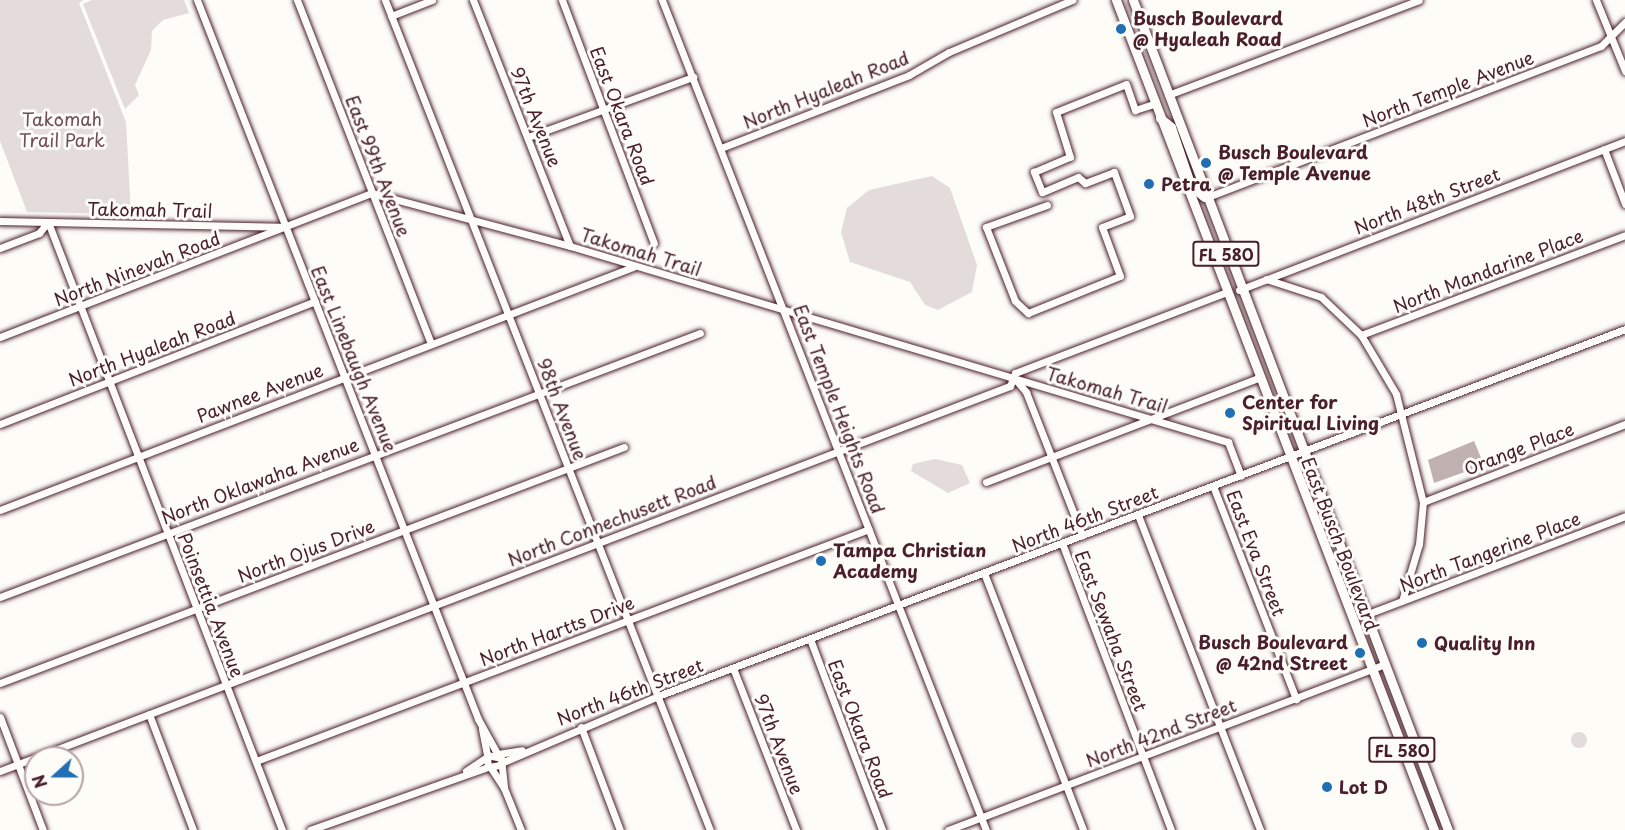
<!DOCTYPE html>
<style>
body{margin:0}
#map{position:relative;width:1625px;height:830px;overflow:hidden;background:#fdfcf7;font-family:"Playpen Sans",sans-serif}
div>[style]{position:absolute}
.green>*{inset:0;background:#e3dcda}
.round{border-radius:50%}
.water>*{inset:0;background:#c0b1b1}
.roads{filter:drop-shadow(0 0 2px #4a1f2b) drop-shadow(0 0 2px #4a1f2b)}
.minor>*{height:7px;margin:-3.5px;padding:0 3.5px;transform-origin:3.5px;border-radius:3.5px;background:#fdfcf7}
.major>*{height:9px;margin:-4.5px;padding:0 4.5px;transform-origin:4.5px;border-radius:4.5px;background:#fdfcf7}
.dots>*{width:16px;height:16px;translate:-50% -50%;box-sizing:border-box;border:3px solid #fdfcf7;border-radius:50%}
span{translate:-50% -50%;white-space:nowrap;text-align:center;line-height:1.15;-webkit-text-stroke:6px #fdfcf7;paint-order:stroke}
.shield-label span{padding:2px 4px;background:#fdfcf7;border:2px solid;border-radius:4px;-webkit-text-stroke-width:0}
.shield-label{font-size:16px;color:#4a1f2b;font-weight:700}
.poi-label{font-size:18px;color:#4a1f2b;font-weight:700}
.left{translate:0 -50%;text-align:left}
.right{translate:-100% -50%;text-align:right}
.street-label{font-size:18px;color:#4a1f2b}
.park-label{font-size:18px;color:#704e57}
.north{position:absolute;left:24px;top:746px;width:60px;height:60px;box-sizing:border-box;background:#fdfcf7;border:2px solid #b5a4a5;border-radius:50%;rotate:249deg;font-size:16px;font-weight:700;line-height:24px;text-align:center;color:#4a1f2b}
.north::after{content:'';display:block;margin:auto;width:21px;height:27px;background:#1f6fb2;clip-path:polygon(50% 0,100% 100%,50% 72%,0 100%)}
</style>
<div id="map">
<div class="green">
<div style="clip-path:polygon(0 0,84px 0,79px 3px,126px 122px,131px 214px,27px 212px,0 141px)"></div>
<div style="clip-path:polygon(92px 0,184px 0,189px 13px,163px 20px,152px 31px,151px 50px,135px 85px,139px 95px,125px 109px,83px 4px)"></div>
<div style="clip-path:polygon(932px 176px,950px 188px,977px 265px,972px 292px,938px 310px,925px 305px,910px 282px,850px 262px,841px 232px,847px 208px,869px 190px)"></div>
<div style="clip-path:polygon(935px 459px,962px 465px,970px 483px,948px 493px,911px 471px,913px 464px)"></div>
<div class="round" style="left:1571px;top:732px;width:16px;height:16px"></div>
</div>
<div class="water">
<div style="clip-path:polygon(1474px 441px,1484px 465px,1434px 483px,1428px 460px)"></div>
</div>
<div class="roads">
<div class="minor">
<div style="left:197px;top:0;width:772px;rotate:68.65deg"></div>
<div style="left:478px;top:719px;width:38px;rotate:61deg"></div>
<div style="left:297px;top:0;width:368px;rotate:68.7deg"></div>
<div style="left:385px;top:0;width:891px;rotate:68.62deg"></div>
<div style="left:473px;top:0;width:264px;rotate:68.5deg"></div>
<div style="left:562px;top:0;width:260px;rotate:69.3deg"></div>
<div style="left:662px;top:0;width:891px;rotate:68.68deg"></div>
<div style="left:1596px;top:0;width:77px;rotate:67.8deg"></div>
<div style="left:391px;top:16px;width:44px;rotate:-21.3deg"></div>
<div style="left:1168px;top:95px;width:268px;rotate:-20.7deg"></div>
<div style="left:528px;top:137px;width:176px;rotate:-20deg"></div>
<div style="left:721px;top:148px;width:202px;rotate:-21.2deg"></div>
<div style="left:909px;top:75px;width:46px;rotate:-29.9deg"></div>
<div style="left:949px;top:52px;width:134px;rotate:-22.9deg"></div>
<div style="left:1604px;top:149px;width:59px;rotate:69.1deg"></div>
<div style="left:1205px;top:198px;width:424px;rotate:-21deg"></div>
<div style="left:1601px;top:46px;width:34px;rotate:-45deg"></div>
<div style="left:1047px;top:205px;width:65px;rotate:160.2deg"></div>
<div style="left:986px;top:227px;width:79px;rotate:68.6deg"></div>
<div style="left:1015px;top:301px;width:18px;rotate:43deg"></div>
<div style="left:1028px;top:313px;width:99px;rotate:-21.9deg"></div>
<div style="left:1120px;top:276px;width:52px;rotate:-110.2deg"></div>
<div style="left:1102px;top:227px;width:30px;rotate:-21deg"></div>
<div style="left:1130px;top:216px;width:47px;rotate:-110deg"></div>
<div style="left:1114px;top:172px;width:31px;rotate:159deg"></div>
<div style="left:1085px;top:183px;width:9px;rotate:-139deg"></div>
<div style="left:1078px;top:177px;width:39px;rotate:157deg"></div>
<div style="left:1042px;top:192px;width:22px;rotate:-112deg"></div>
<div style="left:1034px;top:172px;width:39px;rotate:-23deg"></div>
<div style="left:1070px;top:157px;width:47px;rotate:-107.3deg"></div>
<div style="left:1056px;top:112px;width:75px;rotate:-21.8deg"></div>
<div style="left:1126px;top:84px;width:28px;rotate:71deg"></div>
<div style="left:1135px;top:110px;width:19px;rotate:-18deg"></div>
<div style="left:0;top:221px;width:280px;rotate:1.2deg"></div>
<div style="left:0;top:248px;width:42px;rotate:-21deg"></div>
<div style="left:39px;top:233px;width:14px;rotate:-51deg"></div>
<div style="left:48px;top:222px;width:651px;rotate:68.95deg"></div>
<div style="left:1266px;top:279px;width:58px;rotate:18.1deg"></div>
<div style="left:1321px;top:297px;width:55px;rotate:43.5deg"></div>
<div style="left:1361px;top:335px;width:69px;rotate:59.3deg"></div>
<div style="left:1396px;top:394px;width:111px;rotate:76deg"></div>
<div style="left:1423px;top:502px;width:42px;rotate:95.4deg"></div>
<div style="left:1419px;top:544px;width:59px;rotate:106.6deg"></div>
<div style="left:1239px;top:290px;width:414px;rotate:-21.1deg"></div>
<div style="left:1361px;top:335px;width:282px;rotate:-20.7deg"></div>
<div style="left:0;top:337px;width:399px;rotate:-21.2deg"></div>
<div style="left:372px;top:193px;width:205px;rotate:15deg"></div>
<div style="left:570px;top:246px;width:687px;rotate:16.59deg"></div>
<div style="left:1228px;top:442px;width:36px;rotate:69deg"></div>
<div style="left:1016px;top:380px;width:16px;rotate:50deg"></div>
<div style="left:1026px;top:392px;width:154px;rotate:68.6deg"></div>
<div style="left:0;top:424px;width:338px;rotate:-21.3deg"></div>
<div style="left:986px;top:482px;width:292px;rotate:-20.9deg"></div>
<div style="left:1213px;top:486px;width:229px;rotate:68.7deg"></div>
<div style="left:1423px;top:502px;width:217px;rotate:-21.1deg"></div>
<div style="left:0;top:510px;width:678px;rotate:-21deg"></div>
<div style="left:1138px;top:515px;width:338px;rotate:68.8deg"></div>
<div style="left:1062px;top:543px;width:307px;rotate:69.2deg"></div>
<div style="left:984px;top:573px;width:275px;rotate:68.9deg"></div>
<div style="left:0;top:597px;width:748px;rotate:-20.66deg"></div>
<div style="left:1365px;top:615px;width:278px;rotate:-20.8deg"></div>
<div style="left:810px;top:639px;width:204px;rotate:69.3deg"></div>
<div style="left:733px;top:668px;width:174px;rotate:68.7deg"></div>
<div style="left:0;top:683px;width:667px;rotate:-20.72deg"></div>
<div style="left:149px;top:714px;width:124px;rotate:69.2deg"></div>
<div style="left:0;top:717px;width:121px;rotate:69.2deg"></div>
<div style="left:581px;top:727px;width:110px;rotate:69.3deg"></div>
<div style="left:482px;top:729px;width:26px;rotate:79deg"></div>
<div style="left:498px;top:754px;width:24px;rotate:-9deg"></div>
<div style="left:256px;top:761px;width:655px;rotate:-20.73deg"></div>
<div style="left:501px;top:763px;width:171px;rotate:-23.1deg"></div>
<div style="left:658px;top:696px;width:1034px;rotate:-20.78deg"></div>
<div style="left:500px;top:765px;width:12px;rotate:171deg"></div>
<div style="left:488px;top:767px;width:12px;rotate:-95deg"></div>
<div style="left:487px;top:755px;width:14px;rotate:12deg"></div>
<div style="left:501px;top:758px;width:30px;rotate:84deg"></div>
<div style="left:504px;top:788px;width:45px;rotate:68deg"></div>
<div style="left:491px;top:768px;width:24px;rotate:57deg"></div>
<div style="left:0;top:771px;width:1081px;rotate:-20.87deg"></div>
<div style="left:1010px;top:386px;width:14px;rotate:-69deg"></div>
<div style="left:1015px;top:373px;width:224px;rotate:-20.9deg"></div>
<div style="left:466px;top:771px;width:23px;rotate:-34deg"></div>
<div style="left:310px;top:830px;width:189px;rotate:-19.5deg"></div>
<div style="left:948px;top:830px;width:467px;rotate:-20.8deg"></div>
</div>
<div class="major">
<div style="left:1116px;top:0;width:889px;rotate:69.04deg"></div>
<div style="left:1133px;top:0;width:888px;rotate:69.22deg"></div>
<div style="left:1160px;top:118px;width:14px;rotate:39deg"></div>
<div style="left:1171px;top:127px;width:62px;rotate:71.3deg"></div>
<div style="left:1191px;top:186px;width:17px;rotate:40deg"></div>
</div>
</div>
<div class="dots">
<div style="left:1121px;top:29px;background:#1f6fb2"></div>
<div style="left:1206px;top:163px;background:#1f6fb2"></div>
<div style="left:1149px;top:184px;background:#1f6fb2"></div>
<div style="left:1230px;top:413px;background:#1f6fb2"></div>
<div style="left:821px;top:561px;background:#1f6fb2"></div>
<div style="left:1422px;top:643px;background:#1f6fb2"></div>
<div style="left:1360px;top:653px;background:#1f6fb2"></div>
<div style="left:1327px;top:787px;background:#1f6fb2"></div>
</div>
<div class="shield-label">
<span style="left:1226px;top:254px">FL 580</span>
<span style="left:1402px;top:750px">FL 580</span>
</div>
<div class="poi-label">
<span class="left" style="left:1133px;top:29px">Busch Boulevard<br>@ Hyaleah Road</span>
<span class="left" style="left:1218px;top:163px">Busch Boulevard<br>@ Temple Avenue</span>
<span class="left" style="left:1161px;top:184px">Petra</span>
<span class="left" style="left:1242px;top:413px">Center for<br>Spiritual Living</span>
<span class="left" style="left:833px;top:561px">Tampa Christian<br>Academy</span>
<span class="right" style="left:1348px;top:653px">Busch Boulevard<br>@ 42nd Street</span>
<span class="left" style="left:1434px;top:643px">Quality Inn</span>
<span class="left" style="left:1339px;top:787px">Lot D</span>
</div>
<div class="street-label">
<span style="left:1448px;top:89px;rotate:-21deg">North Temple Avenue</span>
<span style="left:826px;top:90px;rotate:-22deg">North Hyaleah Road</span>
<span style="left:622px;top:116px;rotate:69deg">East Okara Road</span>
<span style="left:536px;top:117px;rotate:68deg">97th Avenue</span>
<span style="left:378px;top:166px;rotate:69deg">East 99th Avenue</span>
<span style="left:1427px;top:201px;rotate:-21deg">North 48th Street</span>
<span style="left:150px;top:210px;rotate:1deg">Takomah Trail</span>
<span style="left:641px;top:252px;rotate:17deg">Takomah Trail</span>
<span style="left:137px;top:269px;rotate:-21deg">North Ninevah Road</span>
<span style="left:1488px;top:271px;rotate:-21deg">North Mandarine Place</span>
<span style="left:152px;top:349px;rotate:-21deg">North Hyaleah Road</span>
<span style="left:354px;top:359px;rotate:68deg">East Linebaugh Avenue</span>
<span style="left:1107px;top:390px;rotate:16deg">Takomah Trail</span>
<span style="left:260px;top:393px;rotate:-21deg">Pawnee Avenue</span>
<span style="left:562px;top:409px;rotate:69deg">98th Avenue</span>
<span style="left:839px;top:409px;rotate:69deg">East Temple Heights Road</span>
<span style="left:1519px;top:449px;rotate:-21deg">Orange Place</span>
<span style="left:260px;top:481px;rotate:-21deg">North Oklawaha Avenue</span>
<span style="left:1085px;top:519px;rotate:-21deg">North 46th Street</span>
<span style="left:612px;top:521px;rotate:-21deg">North Connechusett Road</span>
<span style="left:1340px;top:544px;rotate:69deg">East Busch Boulevard</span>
<span style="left:306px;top:551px;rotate:-21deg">North Ojus Drive</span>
<span style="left:1490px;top:552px;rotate:-21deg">North Tangerine Place</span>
<span style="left:1256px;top:553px;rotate:69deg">East Eva Street</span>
<span style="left:211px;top:605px;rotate:69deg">Poinsettia Avenue</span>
<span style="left:557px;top:631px;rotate:-21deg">North Hartts Drive</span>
<span style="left:1111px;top:631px;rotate:69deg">East Sewaha Street</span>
<span style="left:630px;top:692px;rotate:-21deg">North 46th Street</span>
<span style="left:860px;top:729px;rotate:69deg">East Okara Road</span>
<span style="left:1161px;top:733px;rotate:-21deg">North 42nd Street</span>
<span style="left:779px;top:744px;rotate:69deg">97th Avenue</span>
</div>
<div class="park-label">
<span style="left:62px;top:130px">Takomah<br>Trail Park</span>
</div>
<div class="north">N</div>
</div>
